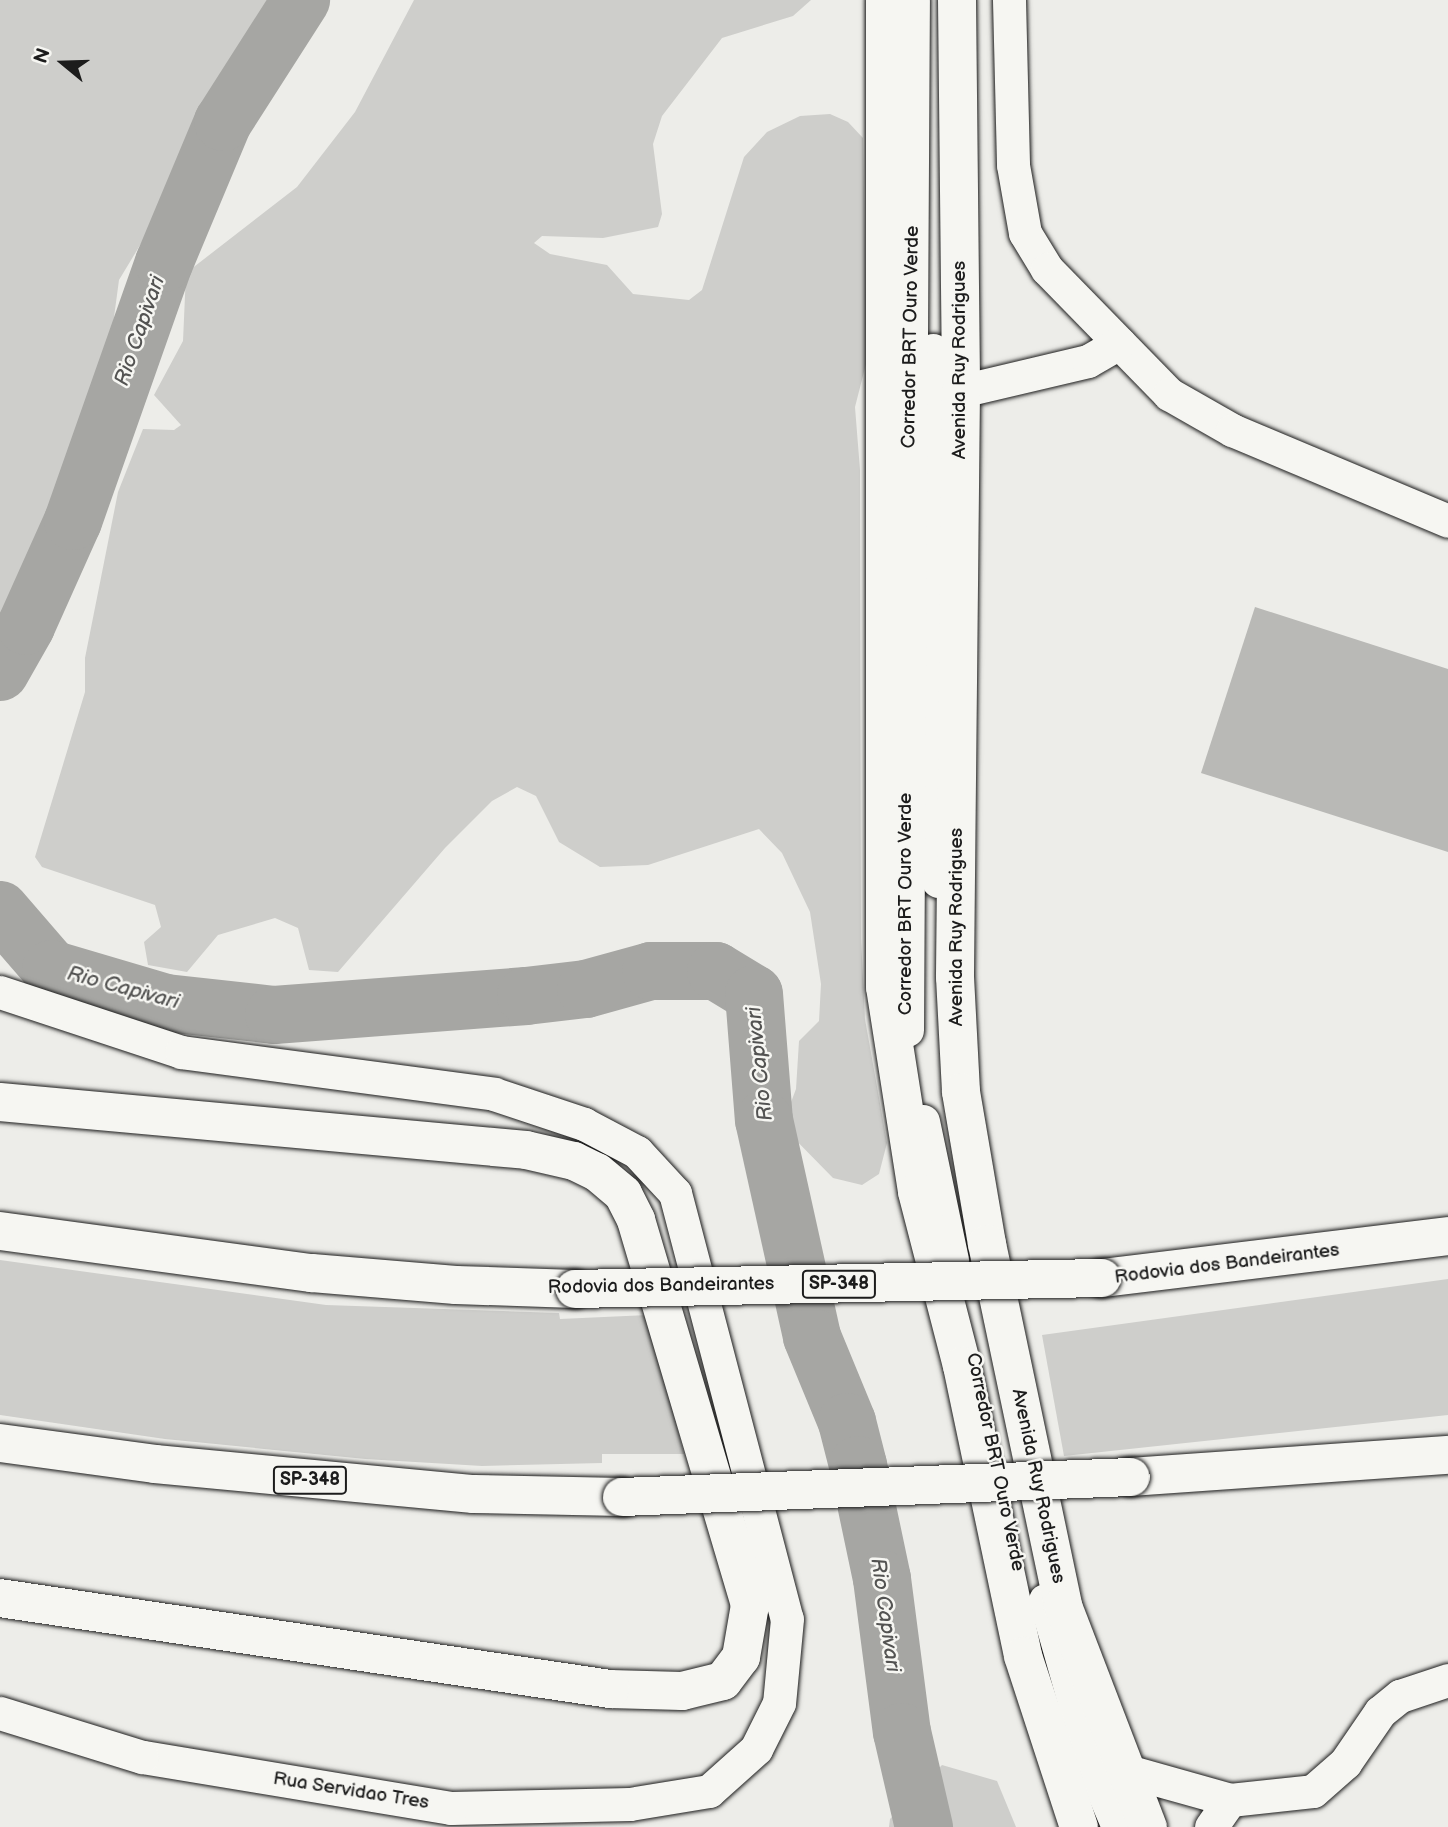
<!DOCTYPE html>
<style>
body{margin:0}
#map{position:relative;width:1448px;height:1827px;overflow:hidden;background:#edede9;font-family:"Balsamiq Sans",sans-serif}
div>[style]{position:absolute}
.green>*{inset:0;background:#cececb}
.river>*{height:58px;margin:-29px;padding:0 29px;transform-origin:29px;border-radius:29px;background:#a6a6a3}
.building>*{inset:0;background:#b9b9b6}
.roads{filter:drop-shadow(0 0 2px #1c1c1c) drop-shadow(0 0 2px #1c1c1c)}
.minor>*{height:33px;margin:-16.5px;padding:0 16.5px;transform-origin:16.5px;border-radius:16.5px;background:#f6f6f2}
.major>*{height:38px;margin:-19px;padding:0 19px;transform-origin:19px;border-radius:19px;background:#f6f6f2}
.highway>*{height:38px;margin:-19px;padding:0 19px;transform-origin:19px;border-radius:19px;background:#f6f6f2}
.bridges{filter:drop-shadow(0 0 2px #1c1c1c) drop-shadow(0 0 2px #1c1c1c)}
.highway-bridge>*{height:38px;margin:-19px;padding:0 19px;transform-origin:19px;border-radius:19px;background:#f6f6f2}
span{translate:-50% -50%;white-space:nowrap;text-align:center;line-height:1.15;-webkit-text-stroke:5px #f6f6f2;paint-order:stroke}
.shield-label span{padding:2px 5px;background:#f6f6f2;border:2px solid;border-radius:5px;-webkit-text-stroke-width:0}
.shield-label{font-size:18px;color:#1c1c1c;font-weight:700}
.street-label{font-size:19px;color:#1c1c1c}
.water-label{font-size:21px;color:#535352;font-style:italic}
.north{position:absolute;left:28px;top:28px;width:70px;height:70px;-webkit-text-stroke:5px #f6f6f2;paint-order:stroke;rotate:289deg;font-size:19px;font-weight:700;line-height:28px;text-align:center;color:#1c1c1c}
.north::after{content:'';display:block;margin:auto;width:24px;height:32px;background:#1c1c1c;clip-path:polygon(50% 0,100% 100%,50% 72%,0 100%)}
</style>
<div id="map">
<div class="green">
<div style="clip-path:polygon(0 0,276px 0,228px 129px,148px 232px,119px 280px,85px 533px,27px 630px,0 685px)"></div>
<div style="clip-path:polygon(414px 0,811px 0,793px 16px,722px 38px,662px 116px,653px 144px,662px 214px,658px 227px,603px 238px,542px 236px,534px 243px,550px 254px,607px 265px,633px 294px,689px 300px,702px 290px,744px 157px,767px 132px,800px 116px,830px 114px,848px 122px,863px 138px,867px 360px,855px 407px,860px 470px,861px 938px,865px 1019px,887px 1143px,879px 1174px,862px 1185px,833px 1178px,782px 1126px,796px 1089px,799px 1041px,819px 1021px,821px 984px,810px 912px,782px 853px,759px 829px,648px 865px,600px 867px,559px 842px,536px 796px,517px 787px,492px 801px,445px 848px,338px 972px,309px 970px,298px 928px,275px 918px,218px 935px,187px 972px,148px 965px,144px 942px,161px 927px,155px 905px,42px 867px,35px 857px,85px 692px,85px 658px,118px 492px,143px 429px,174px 430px,181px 425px,154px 395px,183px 341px,186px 273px,297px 187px,355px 112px)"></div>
<div style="clip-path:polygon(0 1260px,326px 1305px,559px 1313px,560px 1319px,648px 1315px,684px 1454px,602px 1454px,602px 1463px,482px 1466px,365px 1459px,165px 1439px,0 1415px)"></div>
<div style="clip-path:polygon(1448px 1279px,1448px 1415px,1064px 1456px,1042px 1335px)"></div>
<div style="clip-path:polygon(942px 1765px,997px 1781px,1016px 1827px,889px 1827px,890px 1819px)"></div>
</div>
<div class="river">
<div style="left:0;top:672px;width:53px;rotate:-60.5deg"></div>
<div style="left:26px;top:626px;width:115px;rotate:-65.9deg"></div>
<div style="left:73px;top:521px;width:274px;rotate:-70.6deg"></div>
<div style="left:164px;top:263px;width:153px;rotate:-67.3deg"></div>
<div style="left:223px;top:122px;width:145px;rotate:-57.4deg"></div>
<div style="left:0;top:910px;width:78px;rotate:49.2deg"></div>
<div style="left:51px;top:969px;width:120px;rotate:16.5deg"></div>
<div style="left:166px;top:1003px;width:109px;rotate:6.3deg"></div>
<div style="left:274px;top:1015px;width:253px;rotate:-4.3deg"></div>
<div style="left:526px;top:996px;width:60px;rotate:-6.7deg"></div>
<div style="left:586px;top:989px;width:67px;rotate:-15.5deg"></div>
<div style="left:651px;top:971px;width:65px"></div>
<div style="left:716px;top:971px;width:44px;rotate:31.2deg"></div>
<div style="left:754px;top:994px;width:126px;rotate:85.5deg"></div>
<div style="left:764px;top:1120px;width:222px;rotate:77.5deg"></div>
<div style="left:812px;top:1337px;width:92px;rotate:67.6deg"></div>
<div style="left:847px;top:1422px;width:44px;rotate:75.7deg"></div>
<div style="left:858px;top:1465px;width:116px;rotate:78.1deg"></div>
<div style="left:882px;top:1579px;width:154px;rotate:82.6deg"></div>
<div style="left:902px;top:1732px;width:98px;rotate:77deg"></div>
</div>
<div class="building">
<div style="clip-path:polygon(1255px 607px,1448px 669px,1448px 852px,1201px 773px)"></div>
</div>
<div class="roads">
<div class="minor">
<div style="left:1009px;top:0;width:165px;rotate:88.6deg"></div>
<div style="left:1013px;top:165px;width:69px;rotate:80deg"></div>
<div style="left:1025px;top:233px;width:42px;rotate:58.6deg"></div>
<div style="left:1047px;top:269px;width:175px;rotate:45.7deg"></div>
<div style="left:1169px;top:394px;width:73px;rotate:29.7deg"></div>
<div style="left:1232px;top:430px;width:234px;rotate:22.8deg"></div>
<div style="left:933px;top:350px;width:531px;rotate:89.46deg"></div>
<div style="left:961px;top:391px;width:130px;rotate:-13.3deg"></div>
<div style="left:1088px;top:361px;width:36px;rotate:-30deg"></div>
<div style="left:0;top:992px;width:191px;rotate:18.3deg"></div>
<div style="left:181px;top:1052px;width:316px;rotate:7.6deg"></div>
<div style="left:494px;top:1094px;width:95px;rotate:18.4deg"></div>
<div style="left:584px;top:1124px;width:60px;rotate:27.8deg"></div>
<div style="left:637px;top:1152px;width:56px;rotate:47.2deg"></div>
<div style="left:675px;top:1193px;width:440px;rotate:75.3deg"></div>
<div style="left:787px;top:1619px;width:84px;rotate:95.4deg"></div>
<div style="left:779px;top:1703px;width:51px;rotate:116.6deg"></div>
<div style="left:756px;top:1749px;width:63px;rotate:138.2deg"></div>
<div style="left:709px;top:1791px;width:80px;rotate:170.7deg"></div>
<div style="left:630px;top:1804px;width:179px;rotate:178.7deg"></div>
<div style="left:451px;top:1808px;width:313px;rotate:-170.6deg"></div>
<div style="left:142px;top:1757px;width:149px;rotate:-162.8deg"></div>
<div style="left:907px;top:1030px;width:1030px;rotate:-89.67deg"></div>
<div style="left:923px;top:1121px;width:142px;rotate:78.2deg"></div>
<div style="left:1045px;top:1600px;width:175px;rotate:74.1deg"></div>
<div style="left:1093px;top:1768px;width:64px;rotate:67deg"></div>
<div style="left:1127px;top:1771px;width:107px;rotate:15.7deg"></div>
<div style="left:1230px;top:1800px;width:83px;rotate:-6.2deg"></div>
<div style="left:1313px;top:1791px;width:43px;rotate:-41.2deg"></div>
<div style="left:1345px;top:1763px;width:62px;rotate:-55.5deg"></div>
<div style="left:1380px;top:1712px;width:26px;rotate:-39deg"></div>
<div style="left:1400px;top:1696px;width:51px;rotate:-18.4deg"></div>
<div style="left:1211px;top:1827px;width:33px;rotate:-55deg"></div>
</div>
<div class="major">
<div style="left:885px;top:0;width:987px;rotate:90deg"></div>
<div style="left:885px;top:987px;width:207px;rotate:81.1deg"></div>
<div style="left:917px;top:1192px;width:180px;rotate:75.5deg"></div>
<div style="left:962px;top:1366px;width:296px;rotate:78.1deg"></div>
<div style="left:1023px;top:1656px;width:180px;rotate:71.9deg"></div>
<div style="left:957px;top:0;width:391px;rotate:89.4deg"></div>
<div style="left:961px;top:391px;width:586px;rotate:90.59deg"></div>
<div style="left:955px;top:977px;width:115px;rotate:87deg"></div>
<div style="left:961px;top:1092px;width:154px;rotate:80.3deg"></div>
<div style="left:987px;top:1244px;width:370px;rotate:78.1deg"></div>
<div style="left:1063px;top:1606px;width:237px;rotate:69deg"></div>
</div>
<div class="highway">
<div style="left:0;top:1102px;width:528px;rotate:5.21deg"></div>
<div style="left:526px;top:1150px;width:49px;rotate:12.9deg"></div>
<div style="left:574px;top:1161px;width:25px;rotate:26deg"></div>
<div style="left:597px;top:1172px;width:34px;rotate:40deg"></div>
<div style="left:623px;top:1194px;width:29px;rotate:63deg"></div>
<div style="left:636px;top:1220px;width:402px;rotate:73.5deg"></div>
<div style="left:750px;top:1605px;width:53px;rotate:99.8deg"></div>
<div style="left:741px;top:1657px;width:30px;rotate:127deg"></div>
<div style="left:723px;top:1681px;width:42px;rotate:166.3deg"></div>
<div style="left:682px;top:1691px;width:72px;rotate:-178.4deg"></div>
<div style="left:610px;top:1689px;width:617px;rotate:-171.52deg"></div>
<div style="left:0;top:1231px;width:315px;rotate:7.7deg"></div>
<div style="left:312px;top:1273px;width:144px;rotate:4.8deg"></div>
<div style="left:456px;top:1285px;width:119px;rotate:1.9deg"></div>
<div style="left:1102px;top:1278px;width:349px;rotate:-6.9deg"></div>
<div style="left:0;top:1443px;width:156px;rotate:7.7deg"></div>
<div style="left:155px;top:1464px;width:320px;rotate:5.4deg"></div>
<div style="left:474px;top:1494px;width:148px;rotate:1.2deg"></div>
<div style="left:1131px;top:1477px;width:318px;rotate:-4deg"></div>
</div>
</div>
<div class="bridges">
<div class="highway-bridge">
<div style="left:575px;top:1289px;width:527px;rotate:-1.2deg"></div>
<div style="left:622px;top:1497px;width:509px;rotate:-2.25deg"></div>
</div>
</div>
<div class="shield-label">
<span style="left:839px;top:1284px">SP-348</span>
<span style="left:310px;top:1480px">SP-348</span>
</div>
<div class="street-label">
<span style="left:911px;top:337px;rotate:-89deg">Corredor BRT Ouro Verde</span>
<span style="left:960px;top:360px;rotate:-90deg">Avenida Ruy Rodrigues</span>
<span style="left:906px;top:904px;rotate:-90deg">Corredor BRT Ouro Verde</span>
<span style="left:957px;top:927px;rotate:-90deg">Avenida Ruy Rodrigues</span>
<span style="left:1227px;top:1264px;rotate:-7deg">Rodovia dos Bandeirantes</span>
<span style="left:661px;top:1286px;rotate:-1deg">Rodovia dos Bandeirantes</span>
<span style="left:995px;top:1462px;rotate:78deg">Corredor BRT Ouro Verde</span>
<span style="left:1038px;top:1486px;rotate:78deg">Avenida Ruy Rodrigues</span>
<span style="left:351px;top:1791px;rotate:9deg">Rua Servidao Tres</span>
</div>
<div class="water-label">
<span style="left:140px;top:331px;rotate:-71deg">Rio Capivari</span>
<span style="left:123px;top:988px;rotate:15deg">Rio Capivari</span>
<span style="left:760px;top:1064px;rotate:-96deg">Rio Capivari</span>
<span style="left:885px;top:1615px;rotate:82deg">Rio Capivari</span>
</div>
<div class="north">N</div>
</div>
